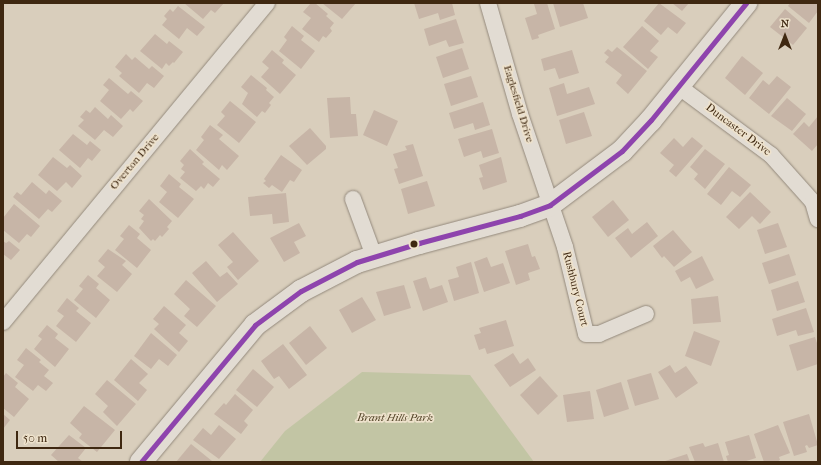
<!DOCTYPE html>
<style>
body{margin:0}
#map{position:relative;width:821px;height:465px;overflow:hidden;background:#d9cebc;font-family:"IM FELL French Canon",serif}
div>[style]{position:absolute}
.green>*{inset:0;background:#c2c5a4}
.building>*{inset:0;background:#c7b5a7}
.roads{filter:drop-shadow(0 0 1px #93897c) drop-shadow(0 0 1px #93897c)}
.street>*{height:16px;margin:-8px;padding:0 8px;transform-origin:8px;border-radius:8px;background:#e2dcd3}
.secondary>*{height:22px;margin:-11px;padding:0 11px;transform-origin:11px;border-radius:11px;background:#e2dcd3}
.bus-1>*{height:5px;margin:-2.5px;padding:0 2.5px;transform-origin:2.5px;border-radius:2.5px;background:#8e44ad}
.dots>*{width:11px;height:11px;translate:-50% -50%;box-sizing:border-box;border:2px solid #eee2cc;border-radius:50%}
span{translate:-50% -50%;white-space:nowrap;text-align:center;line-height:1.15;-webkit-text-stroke:3.5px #eee2cc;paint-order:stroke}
.street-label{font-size:11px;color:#3f2811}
.park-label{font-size:11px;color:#55462a;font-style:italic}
.frame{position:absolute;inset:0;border:4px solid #3f2811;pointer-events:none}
.north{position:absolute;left:765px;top:16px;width:40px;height:40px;-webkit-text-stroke:3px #eee2cc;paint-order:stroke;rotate:0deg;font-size:11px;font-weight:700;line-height:16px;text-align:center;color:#3f2811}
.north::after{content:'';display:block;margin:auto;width:14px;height:18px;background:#3f2811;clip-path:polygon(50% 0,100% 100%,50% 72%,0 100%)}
.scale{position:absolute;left:16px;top:431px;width:106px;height:18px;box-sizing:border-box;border:2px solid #3f2811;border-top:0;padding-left:5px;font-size:12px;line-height:14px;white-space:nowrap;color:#3f2811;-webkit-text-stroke:3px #eee2cc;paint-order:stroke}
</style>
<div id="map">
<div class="green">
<div style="clip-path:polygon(362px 372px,470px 375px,534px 462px,260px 462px,285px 431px)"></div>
</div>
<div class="building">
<div style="clip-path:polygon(184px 3px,224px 3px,215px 13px,211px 10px,203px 19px)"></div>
<div style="clip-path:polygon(311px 3px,315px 3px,328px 14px,326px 16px,334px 23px,330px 28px,332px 31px,326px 38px,323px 36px,319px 42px,302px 29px,311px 18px,303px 12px)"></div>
<div style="clip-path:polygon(322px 3px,356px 3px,342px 19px)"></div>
<div style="clip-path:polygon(414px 3px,452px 3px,455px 15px,440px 20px,438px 13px,419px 19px)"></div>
<div style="clip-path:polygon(537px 3px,547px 3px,555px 29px,538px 35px,539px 38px,532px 40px,525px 18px,537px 14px,534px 4px)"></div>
<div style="clip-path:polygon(553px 3px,583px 3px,588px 18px,560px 27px)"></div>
<div style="clip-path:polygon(659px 3px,686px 23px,677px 34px,668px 27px,661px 35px,644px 21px)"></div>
<div style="clip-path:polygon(672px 3px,689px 3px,682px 11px)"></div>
<div style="clip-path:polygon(790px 3px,818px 3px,818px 11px,809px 23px,788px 6px)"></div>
<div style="clip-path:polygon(178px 6px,205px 27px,197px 36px,187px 28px,179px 39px,162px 25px,167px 19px,164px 16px,170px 9px,173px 12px)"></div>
<div style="clip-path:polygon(785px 9px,807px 28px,793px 45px,770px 27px)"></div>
<div style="clip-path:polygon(456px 19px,464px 43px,449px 47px,446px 40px,429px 46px,424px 29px)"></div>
<div style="clip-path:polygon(292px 26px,304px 36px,301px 40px,315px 51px,301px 69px,279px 51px,287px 40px,284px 37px)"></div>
<div style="clip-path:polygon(642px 26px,659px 41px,650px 51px,658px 57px,648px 69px,623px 47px)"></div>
<div style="clip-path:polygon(155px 34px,167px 44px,169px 41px,183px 52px,174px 63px,173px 62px,169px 66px,166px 63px,162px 69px,140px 51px)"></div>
<div style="clip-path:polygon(617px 47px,647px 71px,628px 94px,616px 83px,622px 75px,605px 62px,609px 57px,604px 53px,608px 49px,612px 52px)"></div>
<div style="clip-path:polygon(462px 48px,469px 69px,443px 78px,436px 57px)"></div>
<div style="clip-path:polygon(272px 50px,284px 60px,282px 63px,296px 75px,280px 94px,261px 77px,269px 68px,262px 62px)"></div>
<div style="clip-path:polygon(572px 50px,579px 73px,559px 79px,555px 68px,544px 71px,541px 59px)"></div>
<div style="clip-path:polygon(126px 54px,132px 60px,135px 57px,149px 69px,152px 66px,164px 76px,154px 88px,147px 83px,139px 93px,119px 76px,122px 73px,115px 67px)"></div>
<div style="clip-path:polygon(742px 56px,763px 73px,745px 95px,725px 78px)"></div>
<div style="clip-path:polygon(251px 75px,267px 88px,266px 90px,274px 97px,269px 103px,271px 105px,265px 113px,262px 111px,257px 117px,242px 104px,248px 93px,241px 87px)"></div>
<div style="clip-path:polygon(471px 76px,478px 97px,451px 106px,444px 84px)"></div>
<div style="clip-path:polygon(777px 76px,791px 87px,769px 114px,749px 98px,763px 80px,769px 85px)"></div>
<div style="clip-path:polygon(109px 78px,128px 94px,131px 91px,143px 101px,133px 112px,130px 109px,121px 119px,100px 101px,109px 90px,103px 85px)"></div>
<div style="clip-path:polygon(564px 83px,567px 94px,589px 87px,595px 104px,557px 116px,549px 88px)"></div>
<div style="clip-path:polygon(350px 97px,351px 114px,356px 114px,358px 136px,330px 138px,327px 98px)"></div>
<div style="clip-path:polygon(787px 98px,806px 114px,792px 131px,771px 116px)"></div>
<div style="clip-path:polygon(230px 101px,256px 122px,239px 143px,217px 125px,225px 116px,221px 112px)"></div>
<div style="clip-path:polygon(483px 102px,490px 125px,475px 130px,473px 123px,454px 129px,449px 113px)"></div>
<div style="clip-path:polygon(95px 107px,108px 119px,111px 115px,123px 126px,113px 137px,104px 130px,95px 140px,78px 126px,84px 120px,80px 117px,86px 110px,90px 113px)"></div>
<div style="clip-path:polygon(374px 110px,398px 121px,387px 146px,363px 135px)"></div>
<div style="clip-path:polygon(584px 112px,592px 136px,566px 144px,559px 120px)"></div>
<div style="clip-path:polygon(818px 116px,818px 144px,812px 151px,793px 134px,804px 122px,809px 127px)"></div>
<div style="clip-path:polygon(210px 125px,223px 135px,219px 139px,239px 156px,227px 170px,222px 165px,219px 170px,196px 150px,204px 140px,201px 137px)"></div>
<div style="clip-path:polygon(310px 128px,326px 146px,326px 149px,307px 165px,289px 146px)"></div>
<div style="clip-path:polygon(492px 129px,499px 153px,483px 158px,481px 151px,464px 157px,458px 139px)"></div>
<div style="clip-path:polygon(73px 134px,87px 145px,90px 141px,101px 150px,92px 161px,88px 158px,80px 168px,59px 150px)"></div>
<div style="clip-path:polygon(692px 137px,703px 146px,676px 177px,669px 171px,674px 165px,660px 153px,674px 138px,683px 147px)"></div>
<div style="clip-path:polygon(413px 144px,423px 176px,399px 184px,394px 169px,398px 168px,393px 154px,407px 150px,405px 146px)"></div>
<div style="clip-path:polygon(190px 149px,204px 162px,202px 164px,220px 179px,213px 187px,208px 183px,204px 189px,201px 186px,196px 191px,180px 178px,185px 172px,181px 169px,184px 165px,180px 161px)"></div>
<div style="clip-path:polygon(705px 149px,725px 164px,705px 189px,694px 179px,698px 174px,690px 167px)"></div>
<div style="clip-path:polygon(281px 155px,302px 170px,294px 182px,290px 180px,282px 192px,272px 185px,269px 188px,263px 183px,266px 181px,264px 179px)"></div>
<div style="clip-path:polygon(53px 157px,67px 168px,70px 165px,82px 176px,72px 188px,66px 182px,57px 191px,38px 175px)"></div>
<div style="clip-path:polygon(501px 157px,507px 182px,483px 190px,479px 178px,483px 177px,479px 165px)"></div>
<div style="clip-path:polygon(729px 167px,751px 185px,740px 197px,732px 191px,721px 205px,707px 194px)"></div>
<div style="clip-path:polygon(169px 174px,181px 184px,179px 187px,194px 199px,178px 218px,159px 202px,167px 192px,160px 186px)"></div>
<div style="clip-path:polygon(427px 181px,435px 206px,408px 214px,401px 189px)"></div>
<div style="clip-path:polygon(32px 182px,46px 194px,49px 190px,62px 201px,52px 212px,48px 209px,39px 219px,13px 197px,17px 192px,21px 195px)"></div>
<div style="clip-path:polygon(750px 192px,771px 212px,760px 224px,752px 216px,739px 229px,726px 217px)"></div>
<div style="clip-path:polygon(286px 193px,289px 222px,273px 224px,272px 214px,250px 216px,248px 197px)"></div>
<div style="clip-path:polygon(149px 199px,172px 221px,167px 227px,169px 229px,162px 237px,160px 235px,155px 241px,153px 239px,151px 241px,139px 228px,144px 221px,141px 219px,144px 215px,139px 211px)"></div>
<div style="clip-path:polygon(613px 200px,629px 220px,608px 237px,592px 217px)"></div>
<div style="clip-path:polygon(14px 204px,40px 226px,31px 237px,27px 234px,19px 243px,3px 230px,3px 218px)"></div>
<div style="clip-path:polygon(647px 222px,658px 236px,631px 258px,615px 238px,628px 228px,632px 234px)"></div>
<div style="clip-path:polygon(299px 223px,306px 236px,294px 242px,300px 253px,284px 262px,270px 238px)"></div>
<div style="clip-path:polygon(778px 223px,787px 247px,765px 254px,757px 230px)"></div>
<div style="clip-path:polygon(129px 225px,140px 234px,137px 238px,151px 250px,137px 268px,115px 250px,124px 239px,120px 236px)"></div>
<div style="clip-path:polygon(673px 230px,692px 252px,674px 267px,664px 256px,662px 258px,653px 246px)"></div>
<div style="clip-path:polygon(233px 232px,259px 261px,238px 280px,227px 267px,233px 262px,218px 245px)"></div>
<div style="clip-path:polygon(3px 241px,6px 243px,9px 241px,20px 250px,11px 260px,3px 254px)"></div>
<div style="clip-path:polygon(528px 244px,532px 257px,535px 256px,540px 269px,528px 273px,530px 280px,516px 285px,505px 251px)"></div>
<div style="clip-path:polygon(108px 249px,126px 261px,122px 265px,132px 274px,117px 292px,97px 276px,105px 267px,98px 261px)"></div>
<div style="clip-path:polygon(789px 254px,796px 275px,769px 284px,762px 263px)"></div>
<div style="clip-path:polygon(702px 256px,714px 280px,696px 289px,690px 277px,681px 282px,675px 271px)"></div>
<div style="clip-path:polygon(487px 257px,491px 267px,503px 263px,510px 283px,484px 292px,474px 262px)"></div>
<div style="clip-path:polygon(206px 261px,220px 277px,227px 272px,238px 284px,217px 302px,192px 273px)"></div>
<div style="clip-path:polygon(471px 262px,479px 293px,454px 301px,448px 280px,459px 277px,456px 267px)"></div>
<div style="clip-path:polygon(88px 275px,99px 284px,96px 288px,110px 300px,96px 318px,74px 300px,83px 289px,79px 286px)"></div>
<div style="clip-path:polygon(426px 277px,430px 289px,442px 285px,448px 302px,423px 311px,413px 281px)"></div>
<div style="clip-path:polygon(186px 280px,216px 306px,197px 327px,184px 316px,190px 309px,174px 294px)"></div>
<div style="clip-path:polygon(798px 281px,805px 302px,777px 311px,771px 290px)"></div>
<div style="clip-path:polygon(404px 285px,411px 308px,384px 316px,376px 292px)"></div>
<div style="clip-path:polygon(718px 296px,721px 322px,693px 324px,691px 299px)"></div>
<div style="clip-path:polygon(362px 297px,376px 320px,352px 333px,339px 310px)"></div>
<div style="clip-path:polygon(67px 298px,79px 308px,76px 311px,91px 323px,76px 342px,56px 326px,64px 316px,57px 311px)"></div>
<div style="clip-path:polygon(164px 306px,186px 325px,179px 333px,188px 341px,179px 352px,154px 329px,159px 324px,153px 319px)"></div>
<div style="clip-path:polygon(806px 308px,814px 332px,798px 336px,796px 330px,777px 336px,772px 319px)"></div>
<div style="clip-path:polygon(506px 320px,514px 346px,487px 354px,485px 348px,479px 350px,474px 335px,481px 333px,479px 328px)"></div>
<div style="clip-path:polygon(47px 325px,58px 334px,55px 338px,69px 349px,55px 367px,34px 349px,42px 339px,38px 336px)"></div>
<div style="clip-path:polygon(310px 326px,327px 348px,306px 365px,289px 343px)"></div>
<div style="clip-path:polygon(694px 331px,720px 341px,711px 366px,685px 356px)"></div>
<div style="clip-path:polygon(151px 333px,177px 355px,168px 366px,159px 359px,151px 369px,134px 356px)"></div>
<div style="clip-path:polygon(815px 337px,818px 346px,818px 364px,797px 371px,789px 345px)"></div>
<div style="clip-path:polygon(283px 344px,307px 375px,289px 389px,279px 376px,274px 379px,261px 361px)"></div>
<div style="clip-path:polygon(26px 348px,41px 360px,39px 362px,49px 370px,44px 376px,53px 383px,46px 391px,38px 385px,33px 391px,15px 377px,24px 365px,17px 360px)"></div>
<div style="clip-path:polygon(513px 353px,520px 364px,528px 358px,536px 370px,510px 387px,494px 365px)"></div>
<div style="clip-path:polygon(131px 359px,148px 374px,139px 383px,147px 390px,138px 401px,114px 380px)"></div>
<div style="clip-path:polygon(670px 365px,675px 373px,686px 366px,698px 383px,676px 398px,658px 372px)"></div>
<div style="clip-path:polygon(253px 369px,274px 387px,257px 407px,236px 390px)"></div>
<div style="clip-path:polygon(6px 373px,18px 383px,15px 387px,29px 399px,14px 417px,3px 408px,3px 377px)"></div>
<div style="clip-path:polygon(651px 373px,659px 399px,635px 406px,627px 380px)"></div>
<div style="clip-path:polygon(540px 376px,558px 396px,538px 415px,520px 395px)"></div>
<div style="clip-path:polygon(107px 380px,136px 404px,117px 426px,103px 412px,108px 406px,95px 394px)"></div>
<div style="clip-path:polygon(621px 382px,629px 409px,604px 417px,596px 390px)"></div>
<div style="clip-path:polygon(590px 391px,594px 419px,567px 422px,563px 395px)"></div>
<div style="clip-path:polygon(235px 394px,253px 410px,244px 421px,248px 425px,241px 434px,214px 414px,224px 403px,226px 405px)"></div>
<div style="clip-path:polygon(84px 406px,115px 430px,97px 452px,79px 438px,82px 434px,70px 423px)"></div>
<div style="clip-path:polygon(3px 414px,10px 420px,3px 429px)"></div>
<div style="clip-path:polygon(809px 414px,818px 445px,809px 448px,807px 445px,805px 446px,807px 452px,794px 456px,783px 422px)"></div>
<div style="clip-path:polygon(219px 425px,236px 439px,219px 459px,193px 440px,203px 428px,211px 435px)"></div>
<div style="clip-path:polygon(778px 425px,790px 453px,779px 457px,780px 460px,777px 462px,764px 462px,754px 434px)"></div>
<div style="clip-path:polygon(69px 435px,86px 448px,78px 458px,83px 462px,59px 462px,51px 455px)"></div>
<div style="clip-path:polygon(749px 435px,756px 458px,743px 462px,728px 462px,726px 456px,729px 455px,725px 442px)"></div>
<div style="clip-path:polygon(703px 443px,705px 447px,718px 443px,724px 462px,695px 462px,689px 447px)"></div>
<div style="clip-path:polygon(191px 444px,212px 461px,211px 462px,176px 462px)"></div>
<div style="clip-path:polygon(687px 454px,690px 462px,662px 462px)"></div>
</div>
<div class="roads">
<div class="street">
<div style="left:488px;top:3px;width:116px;rotate:73.9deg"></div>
<div style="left:520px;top:114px;width:140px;rotate:71.3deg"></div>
<div style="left:565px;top:247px;width:89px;rotate:76.4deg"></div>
<div style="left:586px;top:334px;width:13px"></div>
<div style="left:599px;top:334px;width:51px;rotate:-23.1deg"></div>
<div style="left:678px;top:86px;width:116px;rotate:36.6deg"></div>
<div style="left:771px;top:155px;width:63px;rotate:48.2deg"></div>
<div style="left:813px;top:202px;width:18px;rotate:74deg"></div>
<div style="left:353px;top:199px;width:61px;rotate:69.8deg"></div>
<div style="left:3px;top:322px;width:414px;rotate:-50.4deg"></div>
</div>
<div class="secondary">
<div style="left:141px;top:462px;width:178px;rotate:-50.2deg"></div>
<div style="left:255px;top:325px;width:57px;rotate:-36.5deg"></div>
<div style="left:301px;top:291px;width:63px;rotate:-27.4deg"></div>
<div style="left:357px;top:262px;width:65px;rotate:-17deg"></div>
<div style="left:419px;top:243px;width:105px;rotate:-15deg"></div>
<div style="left:520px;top:216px;width:32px;rotate:-20deg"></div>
<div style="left:550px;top:205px;width:90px;rotate:-36.9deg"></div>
<div style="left:622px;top:151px;width:42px;rotate:-46.9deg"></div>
<div style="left:651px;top:120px;width:151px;rotate:-50.9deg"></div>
</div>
</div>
<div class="bus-1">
<div style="left:141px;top:462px;width:178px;rotate:-50.2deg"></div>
<div style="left:255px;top:325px;width:57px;rotate:-36.5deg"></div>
<div style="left:301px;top:291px;width:63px;rotate:-27.4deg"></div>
<div style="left:357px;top:262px;width:65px;rotate:-17deg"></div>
<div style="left:419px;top:243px;width:105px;rotate:-15deg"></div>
<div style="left:520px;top:216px;width:32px;rotate:-20deg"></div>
<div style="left:550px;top:205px;width:90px;rotate:-36.9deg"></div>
<div style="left:622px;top:151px;width:42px;rotate:-46.9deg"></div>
<div style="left:651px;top:120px;width:151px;rotate:-50.9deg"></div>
</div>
<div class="dots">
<div style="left:414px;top:244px;background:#3f2811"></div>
</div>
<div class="street-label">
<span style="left:518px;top:104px;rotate:73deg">Eaglesfield Drive</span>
<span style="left:738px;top:130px;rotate:37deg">Duncaster Drive</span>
<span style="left:135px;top:162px;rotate:-50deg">Overton Drive</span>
<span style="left:575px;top:289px;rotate:76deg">Rushbury Court</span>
</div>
<div class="park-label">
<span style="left:395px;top:418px">Brant Hills Park</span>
</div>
<div class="frame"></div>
<div class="north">N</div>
<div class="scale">50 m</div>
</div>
